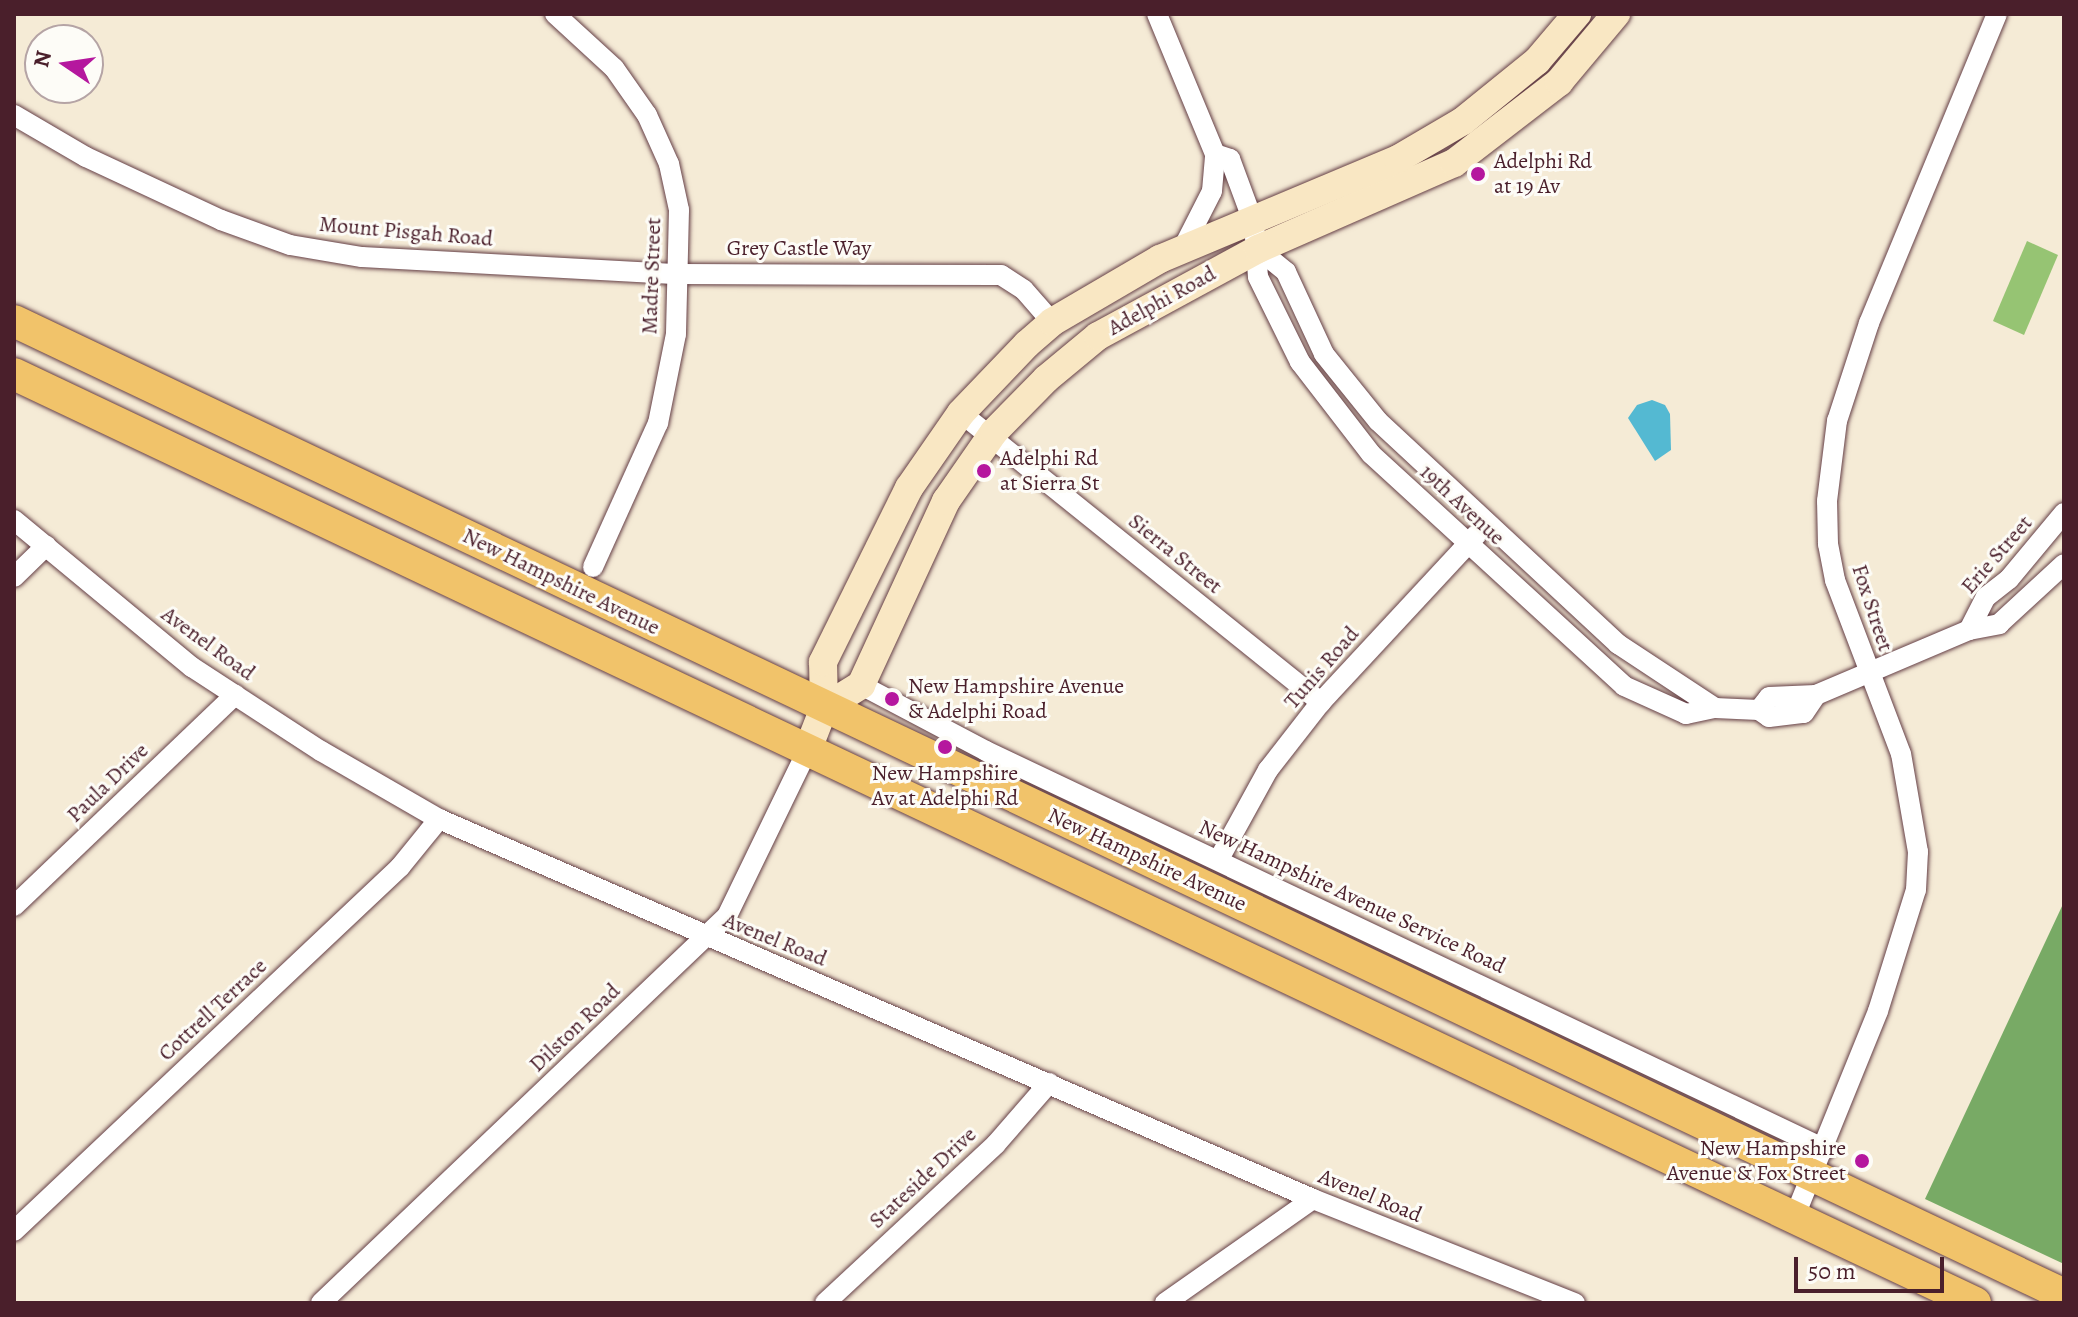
<!DOCTYPE html>
<style>
body{margin:0}
#map{position:relative;width:2078px;height:1317px;overflow:hidden;background:#f5ebd6;font-family:Alegreya,serif}
div>[style]{position:absolute}
.green>*{inset:0;background:#96c473}
.forest>*{inset:0;background:#78aa65}
.water>*{inset:0;background:#54b9d2}
.roads{filter:drop-shadow(0 0 2px #643e45) drop-shadow(0 0 2px #643e45)}
.street>*{height:20px;margin:-10px;padding:0 10px;transform-origin:10px;border-radius:10px;background:#fff}
.secondary>*{height:28px;margin:-14px;padding:0 14px;transform-origin:14px;border-radius:14px;background:#f9e7c3}
.primary>*{height:32px;margin:-16px;padding:0 16px;transform-origin:16px;border-radius:16px;background:#f1c36a}
.dots>*{width:22px;height:22px;translate:-50% -50%;box-sizing:border-box;border:4px solid #fdfcf7;border-radius:50%}
span{translate:-50% -50%;white-space:nowrap;text-align:center;line-height:1.15;-webkit-text-stroke:6px #fdfcf7;paint-order:stroke}
.poi-label{font-size:22px;color:#4a1f2b}
.left{translate:0 -50%;text-align:left}
.right{translate:-100% -50%;text-align:right}
.street-label{font-size:22px;color:#4a1f2b}
.frame{position:absolute;inset:0;border:16px solid #4a1f2b;pointer-events:none}
.north{position:absolute;left:24px;top:24px;width:80px;height:80px;box-sizing:border-box;background:#fdfcf7;border:2px solid #b5a4a5;border-radius:50%;rotate:283deg;font-size:22px;font-weight:700;line-height:32px;text-align:center;color:#4a1f2b}
.north::after{content:'';display:block;margin:auto;width:28px;height:36px;background:#b5179e;clip-path:polygon(50% 0,100% 100%,50% 72%,0 100%)}
.scale{position:absolute;left:1794px;top:1257px;width:150px;height:36px;box-sizing:border-box;border:4px solid #4a1f2b;border-top:0;padding-left:10px;font-size:24px;line-height:28px;white-space:nowrap;color:#4a1f2b;-webkit-text-stroke:6px #fdfcf7;paint-order:stroke}
</style>
<div id="map">
<div class="green">
<div style="clip-path:polygon(2027px 241px,2058px 255px,2024px 335px,1993px 321px)"></div>
</div>
<div class="forest">
<div style="clip-path:polygon(2064px 902px,2064px 1264px,1925px 1199px)"></div>
</div>
<div class="water">
<div style="clip-path:polygon(1652px 400px,1665px 405px,1670px 414px,1671px 450px,1655px 461px,1628px 418px,1637px 405px)"></div>
</div>
<div class="roads">
<div class="street">
<div style="left:555px;top:14px;width:80px;rotate:42.5deg"></div>
<div style="left:614px;top:68px;width:57px;rotate:54.9deg"></div>
<div style="left:647px;top:115px;width:54px;rotate:65.8deg"></div>
<div style="left:669px;top:164px;width:47px;rotate:77.7deg"></div>
<div style="left:679px;top:210px;width:124px;rotate:91.4deg"></div>
<div style="left:676px;top:334px;width:91px;rotate:101.4deg"></div>
<div style="left:658px;top:423px;width:158px;rotate:114.3deg"></div>
<div style="left:1157px;top:14px;width:152px;rotate:67.5deg"></div>
<div style="left:1215px;top:154px;width:16px;rotate:18deg"></div>
<div style="left:1230px;top:159px;width:69px;rotate:69.7deg"></div>
<div style="left:1254px;top:224px;width:53px;rotate:85.7deg"></div>
<div style="left:1258px;top:277px;width:95px;rotate:63.7deg"></div>
<div style="left:1300px;top:362px;width:116px;rotate:52.3deg"></div>
<div style="left:1371px;top:454px;width:343px;rotate:42.5deg"></div>
<div style="left:1624px;top:686px;width:68px;rotate:24.3deg"></div>
<div style="left:1686px;top:714px;width:30px;rotate:-12deg"></div>
<div style="left:1715px;top:708px;width:44px;rotate:2.6deg"></div>
<div style="left:1759px;top:710px;width:12px;rotate:35deg"></div>
<div style="left:1769px;top:717px;width:35px;rotate:-7deg"></div>
<div style="left:1804px;top:713px;width:22px;rotate:-56deg"></div>
<div style="left:1816px;top:695px;width:166px;rotate:-23deg"></div>
<div style="left:1969px;top:630px;width:31px;rotate:-11deg"></div>
<div style="left:1999px;top:624px;width:88px;rotate:-42.7deg"></div>
<div style="left:14px;top:115px;width:83px;rotate:30.3deg"></div>
<div style="left:86px;top:157px;width:149px;rotate:25deg"></div>
<div style="left:221px;top:220px;width:73px;rotate:19.9deg"></div>
<div style="left:290px;top:245px;width:73px;rotate:9.5deg"></div>
<div style="left:362px;top:257px;width:317px;rotate:3.1deg"></div>
<div style="left:679px;top:274px;width:322px;rotate:0.2deg"></div>
<div style="left:1001px;top:275px;width:27px;rotate:33deg"></div>
<div style="left:1024px;top:290px;width:43px;rotate:48.8deg"></div>
<div style="left:1258px;top:249px;width:36px;rotate:39deg"></div>
<div style="left:1286px;top:272px;width:90px;rotate:65.1deg"></div>
<div style="left:1324px;top:354px;width:86px;rotate:51.1deg"></div>
<div style="left:1378px;top:421px;width:328px;rotate:42.9deg"></div>
<div style="left:1618px;top:644px;width:116px;rotate:33.4deg"></div>
<div style="left:1182px;top:250px;width:66px;rotate:-63deg"></div>
<div style="left:1212px;top:191px;width:37px;rotate:-85deg"></div>
<div style="left:961px;top:413px;width:462px;rotate:38.8deg"></div>
<div style="left:14px;top:520px;width:231px;rotate:39.6deg"></div>
<div style="left:192px;top:667px;width:154px;rotate:33.1deg"></div>
<div style="left:321px;top:751px;width:136px;rotate:30deg"></div>
<div style="left:439px;top:819px;width:953px;rotate:23.5deg"></div>
<div style="left:1313px;top:1199px;width:282px;rotate:21.7deg"></div>
<div style="left:14px;top:577px;width:45px;rotate:-44.1deg"></div>
<div style="left:1969px;top:630px;width:37px;rotate:-63deg"></div>
<div style="left:1986px;top:597px;width:29px;rotate:-38deg"></div>
<div style="left:2009px;top:579px;width:86px;rotate:-50.2deg"></div>
<div style="left:861px;top:685px;width:141px;rotate:27.8deg"></div>
<div style="left:986px;top:751px;width:929px;rotate:25.38deg"></div>
<div style="left:1759px;top:710px;width:16px;rotate:-52deg"></div>
<div style="left:1769px;top:697px;width:47px;rotate:-2.4deg"></div>
<div style="left:1219px;top:859px;width:102px;rotate:-61.2deg"></div>
<div style="left:1268px;top:770px;width:86px;rotate:-52.1deg"></div>
<div style="left:1321px;top:702px;width:229px;rotate:-47.1deg"></div>
<div style="left:14px;top:906px;width:306px;rotate:-43.7deg"></div>
<div style="left:1794px;top:1218px;width:223px;rotate:-67.9deg"></div>
<div style="left:1878px;top:1011px;width:127px;rotate:-72.6deg"></div>
<div style="left:1916px;top:890px;width:38px;rotate:-87deg"></div>
<div style="left:1918px;top:852px;width:99px;rotate:-99.8deg"></div>
<div style="left:1901px;top:754px;width:186px;rotate:-110.8deg"></div>
<div style="left:1835px;top:580px;width:37px;rotate:-101deg"></div>
<div style="left:1828px;top:544px;width:43px;rotate:-91.3deg"></div>
<div style="left:1827px;top:501px;width:81px;rotate:-82.9deg"></div>
<div style="left:1837px;top:421px;width:103px;rotate:-71.9deg"></div>
<div style="left:1869px;top:323px;width:334px;rotate:-67.5deg"></div>
<div style="left:14px;top:1231px;width:531px;rotate:-43.32deg"></div>
<div style="left:400px;top:867px;width:62px;rotate:-50.9deg"></div>
<div style="left:321px;top:1303px;width:561px;rotate:-43.63deg"></div>
<div style="left:727px;top:916px;width:186px;rotate:-64.1deg"></div>
<div style="left:825px;top:1303px;width:233px;rotate:-42.9deg"></div>
<div style="left:996px;top:1144px;width:81px;rotate:-49deg"></div>
<div style="left:1165px;top:1303px;width:181px;rotate:-35.1deg"></div>
</div>
<div class="secondary">
<div style="left:824px;top:708px;width:44px;rotate:-31.9deg"></div>
<div style="left:861px;top:685px;width:203px;rotate:-65.2deg"></div>
<div style="left:946px;top:501px;width:84px;rotate:-55.2deg"></div>
<div style="left:994px;top:432px;width:74px;rotate:-45.5deg"></div>
<div style="left:1046px;top:379px;width:67px;rotate:-39.6deg"></div>
<div style="left:1098px;top:336px;width:182px;rotate:-28.5deg"></div>
<div style="left:1258px;top:249px;width:214px;rotate:-23.7deg"></div>
<div style="left:1454px;top:163px;width:133px;rotate:-37.6deg"></div>
<div style="left:1559px;top:82px;width:89px;rotate:-50deg"></div>
<div style="left:808px;top:749px;width:44px;rotate:-68.7deg"></div>
<div style="left:824px;top:708px;width:46px;rotate:-91.2deg"></div>
<div style="left:823px;top:662px;width:194px;rotate:-63.7deg"></div>
<div style="left:909px;top:488px;width:91px;rotate:-55.3deg"></div>
<div style="left:961px;top:413px;width:95px;rotate:-46.3deg"></div>
<div style="left:1027px;top:344px;width:33px;rotate:-41deg"></div>
<div style="left:1052px;top:322px;width:125px;rotate:-30.3deg"></div>
<div style="left:1160px;top:259px;width:258px;rotate:-22.8deg"></div>
<div style="left:1398px;top:159px;width:75px;rotate:-30.3deg"></div>
<div style="left:1463px;top:121px;width:95px;rotate:-39deg"></div>
<div style="left:1537px;top:61px;width:62px;rotate:-49.6deg"></div>
</div>
<div class="primary">
<div style="left:14px;top:321px;width:2270px;rotate:25.41deg"></div>
<div style="left:14px;top:374px;width:2170px;rotate:25.35deg"></div>
</div>
</div>
<div class="dots">
<div style="left:1478px;top:174px;background:#b5179e"></div>
<div style="left:984px;top:471px;background:#b5179e"></div>
<div style="left:892px;top:699px;background:#b5179e"></div>
<div style="left:945px;top:747px;background:#b5179e"></div>
<div style="left:1862px;top:1161px;background:#b5179e"></div>
</div>
<div class="poi-label">
<span class="left" style="left:1494px;top:174px">Adelphi Rd<br>at 19 Av</span>
<span class="left" style="left:1000px;top:471px">Adelphi Rd<br>at Sierra St</span>
<span class="left" style="left:908px;top:699px">New Hampshire Avenue<br>&amp; Adelphi Road</span>
<span style="left:945px;top:786px">New Hampshire<br>Av at Adelphi Rd</span>
<span class="right" style="left:1846px;top:1161px">New Hampshire<br>Avenue &amp; Fox Street</span>
</div>
<div class="street-label">
<span style="left:406px;top:232px;rotate:5deg">Mount Pisgah Road</span>
<span style="left:799px;top:249px">Grey Castle Way</span>
<span style="left:652px;top:276px;rotate:-88deg">Madre Street</span>
<span style="left:1162px;top:301px;rotate:-29deg">Adelphi Road</span>
<span style="left:1462px;top:505px;rotate:43deg">19th Avenue</span>
<span style="left:1175px;top:554px;rotate:39deg">Sierra Street</span>
<span style="left:1997px;top:555px;rotate:-49deg">Erie Street</span>
<span style="left:561px;top:582px;rotate:26deg">New Hampshire Avenue</span>
<span style="left:1872px;top:608px;rotate:72deg">Fox Street</span>
<span style="left:208px;top:644px;rotate:36deg">Avenel Road</span>
<span style="left:1322px;top:668px;rotate:-49deg">Tunis Road</span>
<span style="left:108px;top:783px;rotate:-44deg">Paula Drive</span>
<span style="left:1147px;top:860px;rotate:25deg">New Hampshire Avenue</span>
<span style="left:1352px;top:897px;rotate:25deg">New Hampshire Avenue Service Road</span>
<span style="left:775px;top:940px;rotate:22deg">Avenel Road</span>
<span style="left:213px;top:1010px;rotate:-43deg">Cottrell Terrace</span>
<span style="left:575px;top:1028px;rotate:-44deg">Dilston Road</span>
<span style="left:923px;top:1178px;rotate:-43deg">Stateside Drive</span>
<span style="left:1370px;top:1196px;rotate:22deg">Avenel Road</span>
</div>
<div class="frame"></div>
<div class="north">N</div>
<div class="scale">50 m</div>
</div>
